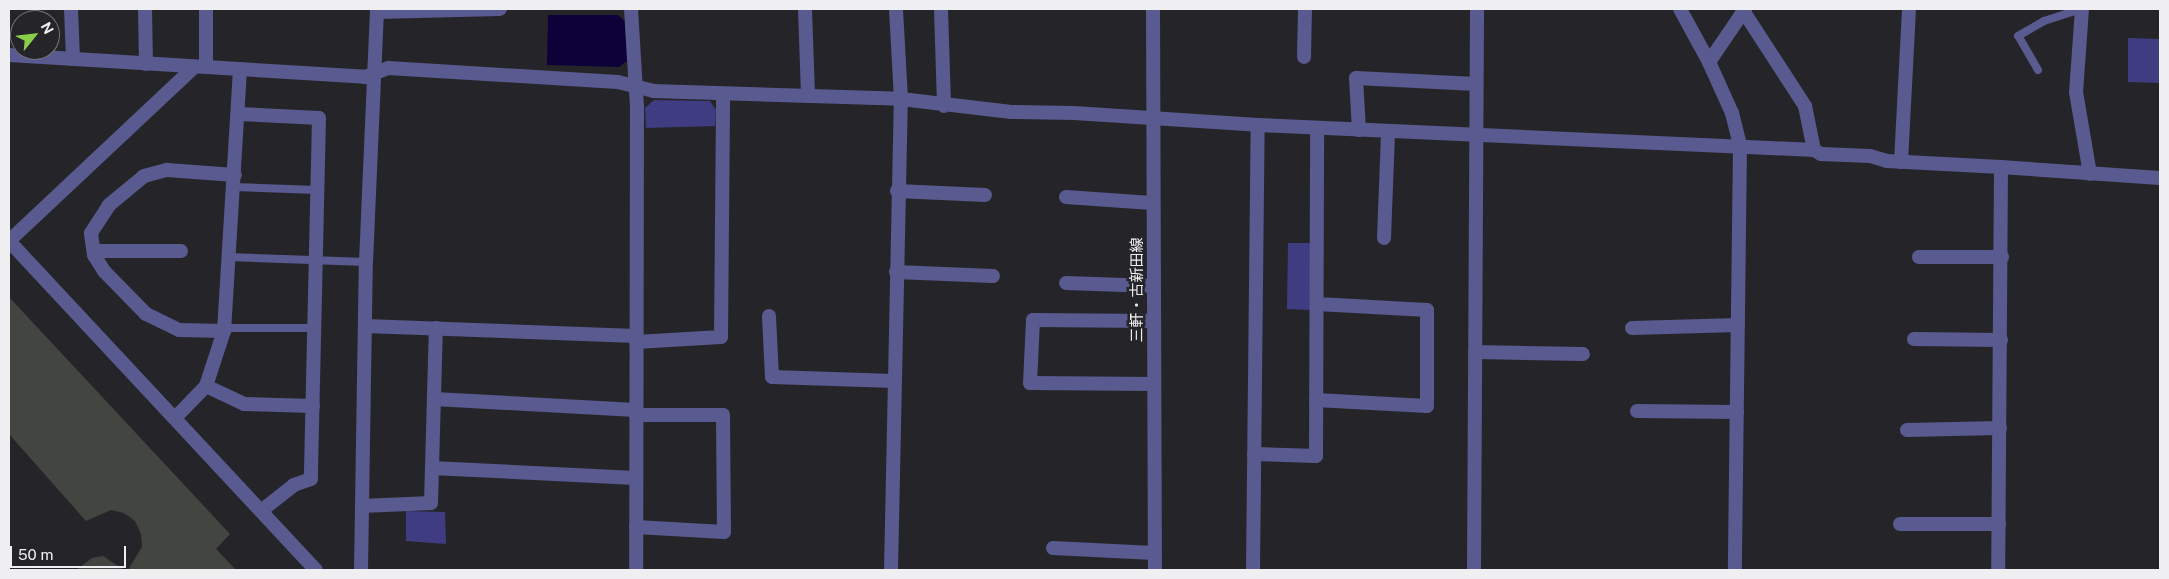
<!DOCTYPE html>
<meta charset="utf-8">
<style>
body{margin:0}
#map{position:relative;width:2169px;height:579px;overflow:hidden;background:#252529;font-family:"Public Sans","Noto Sans JP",sans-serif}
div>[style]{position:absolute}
.green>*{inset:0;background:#3f3c82}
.water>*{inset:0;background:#0e0139}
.building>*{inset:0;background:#434541}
.service>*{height:8px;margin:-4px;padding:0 4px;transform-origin:4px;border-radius:4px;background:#595a8f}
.minor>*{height:14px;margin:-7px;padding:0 7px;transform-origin:7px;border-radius:7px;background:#595a8f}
.tertiary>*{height:14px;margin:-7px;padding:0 7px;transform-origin:7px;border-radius:7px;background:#595a8f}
span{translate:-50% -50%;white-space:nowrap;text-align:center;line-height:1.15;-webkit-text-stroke:5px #252529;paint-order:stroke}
.street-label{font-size:15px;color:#efeff2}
.frame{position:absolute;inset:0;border:10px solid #efeff2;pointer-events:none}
.north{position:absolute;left:10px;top:10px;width:50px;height:50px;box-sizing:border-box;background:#252529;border:1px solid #767679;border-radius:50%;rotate:61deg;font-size:14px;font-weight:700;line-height:20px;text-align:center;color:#efeff2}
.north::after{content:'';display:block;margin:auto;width:18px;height:22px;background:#89ce48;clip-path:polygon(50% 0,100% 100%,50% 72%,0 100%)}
.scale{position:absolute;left:10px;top:546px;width:116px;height:22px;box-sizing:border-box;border:2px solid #efeff2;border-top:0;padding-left:6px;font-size:15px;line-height:18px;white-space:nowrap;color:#efeff2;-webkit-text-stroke:4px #252529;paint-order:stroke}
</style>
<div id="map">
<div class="green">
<div style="clip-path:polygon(2128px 38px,2160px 39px,2160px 83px,2128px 82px)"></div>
<div style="clip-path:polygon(654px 100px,710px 101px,716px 110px,715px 126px,646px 128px,645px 108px)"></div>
<div style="clip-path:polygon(1288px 243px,1310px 243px,1310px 310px,1287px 309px)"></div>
<div style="clip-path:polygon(406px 511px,445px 512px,446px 544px,406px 541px)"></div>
</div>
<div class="water">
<div style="clip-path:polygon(548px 15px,618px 15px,625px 21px,627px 61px,619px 67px,547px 65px)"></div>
</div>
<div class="building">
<div style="clip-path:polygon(9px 297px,230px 534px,216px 549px,236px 570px,128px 570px,142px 547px,141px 534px,135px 521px,124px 513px,111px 510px,86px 521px,9px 434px)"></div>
<div style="clip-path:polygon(103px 556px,124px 570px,76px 570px,92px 558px)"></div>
</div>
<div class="service">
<div style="left:2038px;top:70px;width:39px;rotate:-120deg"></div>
<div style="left:2018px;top:36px;width:30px;rotate:-30deg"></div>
<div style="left:2044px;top:21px;width:40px;rotate:-18deg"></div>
<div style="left:234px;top:187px;width:83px;rotate:2.1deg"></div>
<div style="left:229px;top:257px;width:137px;rotate:2.1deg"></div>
<div style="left:224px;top:328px;width:90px"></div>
</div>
<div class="minor">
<div style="left:71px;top:9px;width:50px;rotate:87.7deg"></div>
<div style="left:145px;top:9px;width:55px;rotate:89deg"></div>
<div style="left:206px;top:9px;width:58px;rotate:90deg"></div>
<div style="left:631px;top:9px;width:97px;rotate:86.5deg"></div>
<div style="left:637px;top:106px;width:464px;rotate:90.1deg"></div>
<div style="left:805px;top:9px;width:87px;rotate:88deg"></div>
<div style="left:941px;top:9px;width:97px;rotate:88.2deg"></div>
<div style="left:1680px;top:9px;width:60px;rotate:61.3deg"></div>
<div style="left:1709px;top:62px;width:56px;rotate:65.7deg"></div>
<div style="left:1732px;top:113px;width:34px;rotate:76deg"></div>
<div style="left:1740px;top:146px;width:424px;rotate:90.7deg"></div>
<div style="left:1742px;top:9px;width:116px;rotate:57deg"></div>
<div style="left:1805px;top:106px;width:45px;rotate:78.4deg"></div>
<div style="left:2082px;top:9px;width:83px;rotate:94.1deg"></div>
<div style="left:2076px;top:92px;width:83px;rotate:80.3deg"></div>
<div style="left:377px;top:12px;width:123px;rotate:-1.4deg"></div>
<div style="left:9px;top:55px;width:357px;rotate:3.5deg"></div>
<div style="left:365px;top:77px;width:25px;rotate:-21deg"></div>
<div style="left:388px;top:68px;width:230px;rotate:3.5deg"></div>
<div style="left:618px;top:82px;width:36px;rotate:14deg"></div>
<div style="left:653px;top:91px;width:248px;rotate:1.8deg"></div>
<div style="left:1304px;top:57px;width:48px;rotate:-88.8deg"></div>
<div style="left:1709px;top:62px;width:64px;rotate:-55.8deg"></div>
<div style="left:239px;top:114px;width:80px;rotate:2.9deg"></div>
<div style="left:319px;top:118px;width:361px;rotate:91.3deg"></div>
<div style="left:311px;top:479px;width:18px;rotate:161deg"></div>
<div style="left:294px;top:485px;width:42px;rotate:141.8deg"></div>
<div style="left:1359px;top:130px;width:52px;rotate:-93.3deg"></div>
<div style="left:1356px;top:78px;width:120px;rotate:2.9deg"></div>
<div style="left:1901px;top:162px;width:153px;rotate:-87deg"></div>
<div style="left:897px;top:191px;width:88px;rotate:2.6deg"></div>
<div style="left:1066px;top:197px;width:86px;rotate:4deg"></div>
<div style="left:1384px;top:238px;width:106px;rotate:-87.8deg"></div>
<div style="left:9px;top:241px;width:450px;rotate:47deg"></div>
<div style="left:9px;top:241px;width:254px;rotate:-43.2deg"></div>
<div style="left:94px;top:251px;width:87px"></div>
<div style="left:1919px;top:257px;width:83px"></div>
<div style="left:896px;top:272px;width:97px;rotate:2.4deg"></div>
<div style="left:1066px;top:283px;width:87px;rotate:2deg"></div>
<div style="left:769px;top:316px;width:61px;rotate:87.2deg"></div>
<div style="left:772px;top:377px;width:122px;rotate:1.9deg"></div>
<div style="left:1153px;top:321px;width:120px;rotate:-179.5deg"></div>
<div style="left:1033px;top:320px;width:63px;rotate:92.7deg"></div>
<div style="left:1030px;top:383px;width:124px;rotate:0.5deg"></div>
<div style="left:365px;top:326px;width:271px;rotate:2.1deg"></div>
<div style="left:1632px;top:328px;width:106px;rotate:-1.6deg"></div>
<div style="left:224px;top:331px;width:45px;rotate:-178.7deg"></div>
<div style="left:179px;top:330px;width:37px;rotate:-154deg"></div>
<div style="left:146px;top:314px;width:60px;rotate:-134.3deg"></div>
<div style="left:104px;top:271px;width:19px;rotate:-122deg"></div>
<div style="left:94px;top:255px;width:22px;rotate:-98deg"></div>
<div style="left:91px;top:233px;width:33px;rotate:-57deg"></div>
<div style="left:109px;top:205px;width:45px;rotate:-39.6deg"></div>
<div style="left:144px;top:176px;width:24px;rotate:-15deg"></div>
<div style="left:167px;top:170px;width:68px;rotate:4.2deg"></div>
<div style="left:1914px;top:339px;width:87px;rotate:0.7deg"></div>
<div style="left:636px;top:342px;width:85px;rotate:-3.4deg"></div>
<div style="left:721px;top:337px;width:243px;rotate:-89.5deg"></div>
<div style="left:1475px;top:352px;width:108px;rotate:1.1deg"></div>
<div style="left:206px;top:386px;width:42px;rotate:25.3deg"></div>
<div style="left:244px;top:404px;width:69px;rotate:1.7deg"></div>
<div style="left:434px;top:399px;width:202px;rotate:3.1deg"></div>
<div style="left:1316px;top:400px;width:111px;rotate:3.1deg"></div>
<div style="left:1427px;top:406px;width:96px;rotate:-90deg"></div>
<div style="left:1427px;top:310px;width:110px;rotate:-176.9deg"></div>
<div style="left:1637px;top:411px;width:100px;rotate:0.6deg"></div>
<div style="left:175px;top:418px;width:45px;rotate:-45.9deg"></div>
<div style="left:206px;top:386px;width:58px;rotate:-71.9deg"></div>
<div style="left:224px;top:331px;width:262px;rotate:-86.5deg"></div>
<div style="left:1907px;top:430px;width:93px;rotate:-1.2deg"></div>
<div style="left:1254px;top:454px;width:62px;rotate:1.8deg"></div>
<div style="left:1316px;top:456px;width:327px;rotate:-89.8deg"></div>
<div style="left:432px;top:468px;width:204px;rotate:2.8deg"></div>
<div style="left:362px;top:506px;width:69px;rotate:-2.5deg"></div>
<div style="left:431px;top:503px;width:175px;rotate:-88.4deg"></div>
<div style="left:1900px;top:524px;width:99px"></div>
<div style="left:636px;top:527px;width:88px;rotate:3.3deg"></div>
<div style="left:724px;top:532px;width:117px;rotate:-90.5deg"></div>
<div style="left:723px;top:415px;width:87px;rotate:180deg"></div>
<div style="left:1053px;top:548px;width:101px;rotate:2.8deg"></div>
<div style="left:361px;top:570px;width:308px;rotate:-89.1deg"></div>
<div style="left:366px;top:262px;width:253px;rotate:-87.5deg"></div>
<div style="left:891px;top:570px;width:471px;rotate:-88.8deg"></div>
<div style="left:901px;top:99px;width:90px;rotate:-93.2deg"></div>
<div style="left:1253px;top:570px;width:445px;rotate:-89.4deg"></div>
<div style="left:1258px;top:125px;width:557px;rotate:2.57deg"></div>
<div style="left:1814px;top:150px;width:8px;rotate:30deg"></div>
<div style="left:1821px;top:154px;width:49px;rotate:2.3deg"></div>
<div style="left:1870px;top:156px;width:18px;rotate:16deg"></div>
<div style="left:1887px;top:161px;width:114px;rotate:3deg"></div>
<div style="left:2001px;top:167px;width:403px;rotate:90.4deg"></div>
<div style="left:1474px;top:570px;width:561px;rotate:-89.69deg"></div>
</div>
<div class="tertiary">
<div style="left:1153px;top:9px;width:561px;rotate:89.8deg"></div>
<div style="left:901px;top:99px;width:111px;rotate:6.7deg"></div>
<div style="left:1011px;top:112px;width:63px;rotate:0.9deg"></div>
<div style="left:1074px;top:113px;width:184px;rotate:3.7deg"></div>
<div style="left:2001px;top:167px;width:159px;rotate:4deg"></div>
</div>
<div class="street-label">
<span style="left:1137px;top:290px;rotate:-90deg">三軒・古新田線</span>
</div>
<div class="frame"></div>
<div class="north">N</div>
<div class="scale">50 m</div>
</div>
